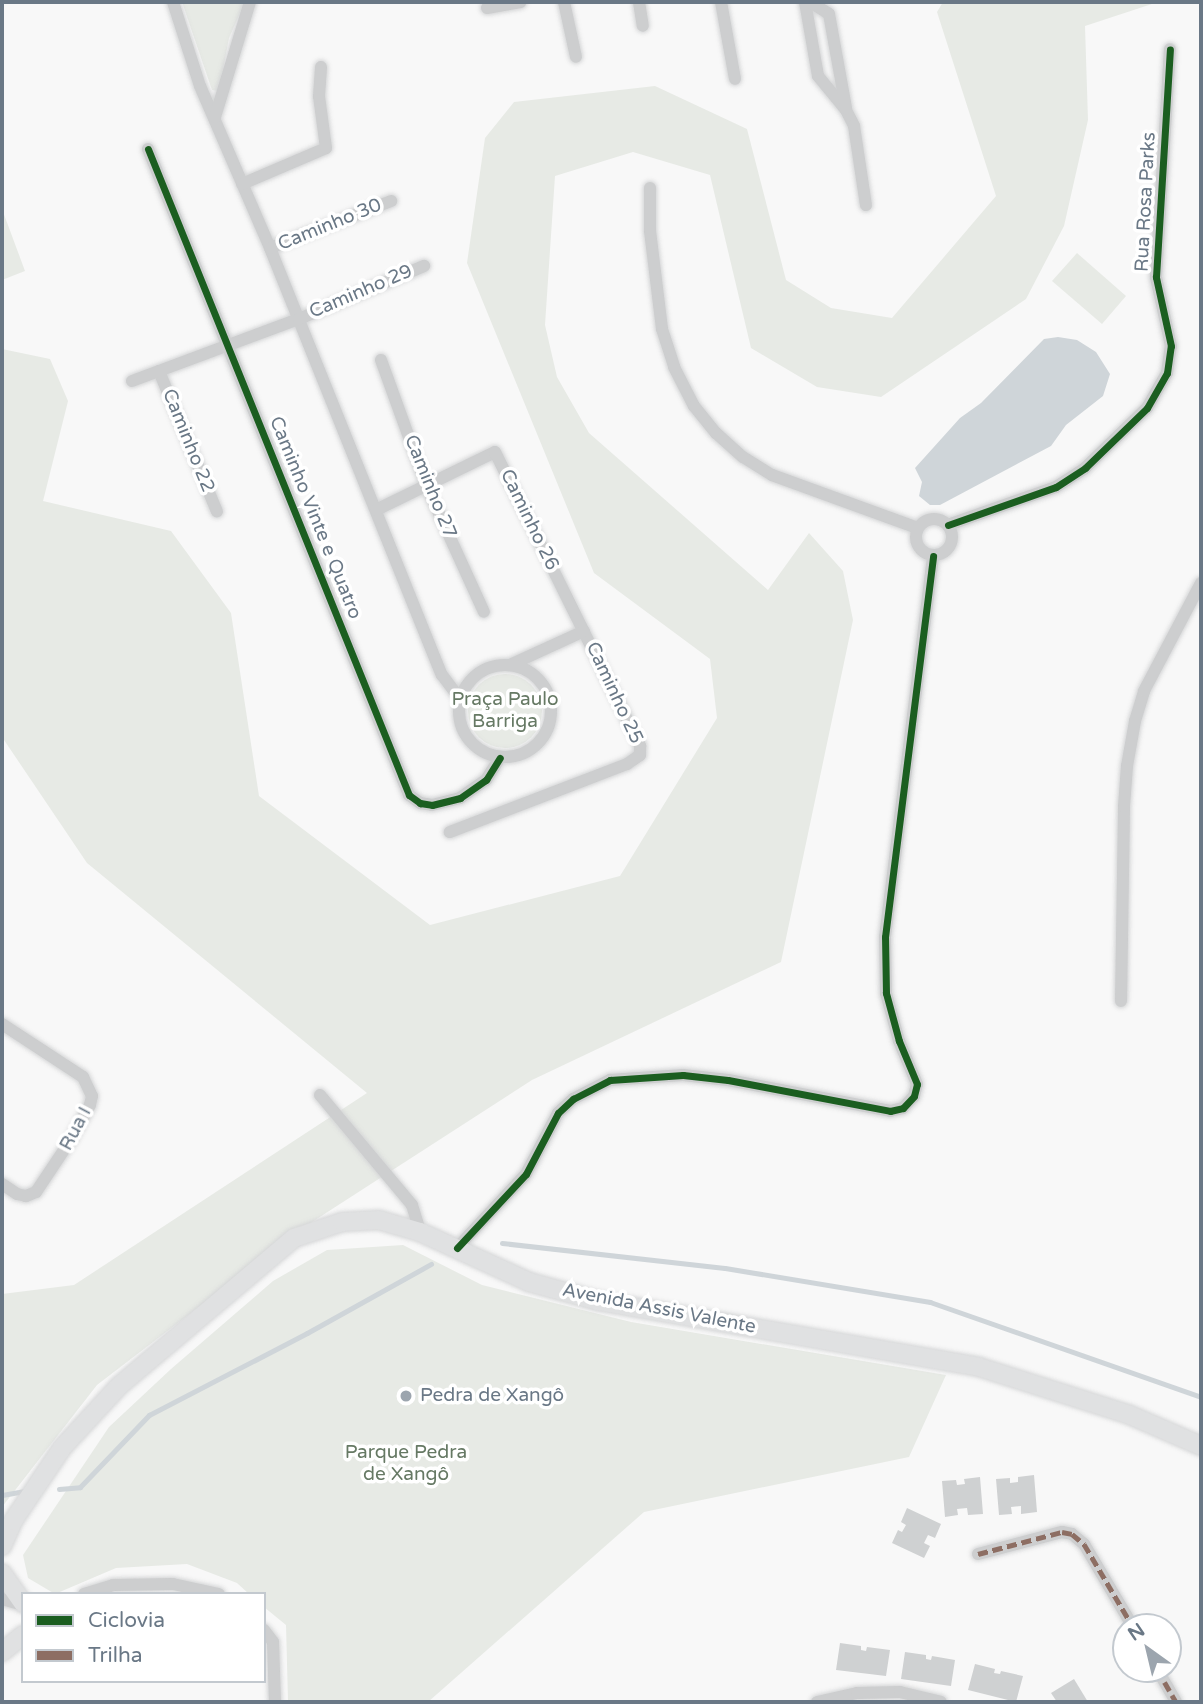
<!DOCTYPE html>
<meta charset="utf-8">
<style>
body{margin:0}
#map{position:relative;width:1203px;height:1704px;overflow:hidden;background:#f8f8f8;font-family:"Varela Round",sans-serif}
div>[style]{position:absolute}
.green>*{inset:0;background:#e7eae5}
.round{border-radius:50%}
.water>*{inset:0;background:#cfd5d9}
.stream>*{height:5px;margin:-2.5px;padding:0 2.5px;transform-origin:2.5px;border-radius:2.5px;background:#cfd5d9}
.building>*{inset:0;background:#cfd1d2}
.roads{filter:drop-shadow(0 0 2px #d5d6d7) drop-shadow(0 0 2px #d5d6d7)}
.street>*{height:12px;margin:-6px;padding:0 6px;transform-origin:6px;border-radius:6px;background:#cdcecf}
.street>.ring{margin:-6px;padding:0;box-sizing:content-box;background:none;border:12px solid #cdcecf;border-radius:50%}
.secondary>*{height:18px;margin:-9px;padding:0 9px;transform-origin:9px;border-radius:9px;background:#e0e1e2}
.quiet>*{height:5px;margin-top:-2.5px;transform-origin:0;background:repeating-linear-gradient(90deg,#8d6e63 0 10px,transparent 0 15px)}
.cycleway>*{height:7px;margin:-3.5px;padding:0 3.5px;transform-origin:3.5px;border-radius:3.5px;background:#1b5e20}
.dots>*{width:19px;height:19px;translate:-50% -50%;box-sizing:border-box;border:4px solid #fff;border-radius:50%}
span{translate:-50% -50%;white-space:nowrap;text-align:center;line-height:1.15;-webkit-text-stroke:7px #fff;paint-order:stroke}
.street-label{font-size:19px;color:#6a7886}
.park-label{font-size:19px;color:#667964}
.poi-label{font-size:19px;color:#6a7886}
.left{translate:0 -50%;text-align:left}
.frame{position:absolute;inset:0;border:4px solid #6a7886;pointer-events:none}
.legend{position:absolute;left:21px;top:1592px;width:245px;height:91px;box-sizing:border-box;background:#fff;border:2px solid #c3c9cf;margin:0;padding:9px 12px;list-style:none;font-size:21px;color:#6a7886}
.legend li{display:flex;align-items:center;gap:14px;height:35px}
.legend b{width:35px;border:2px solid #c3c9cf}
.north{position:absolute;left:1112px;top:1613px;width:70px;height:70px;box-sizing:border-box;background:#fff;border:2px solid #c3c9cf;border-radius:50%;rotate:326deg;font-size:19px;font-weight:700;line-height:28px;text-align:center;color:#6a7886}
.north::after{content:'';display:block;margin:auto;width:24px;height:32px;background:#9ca5ae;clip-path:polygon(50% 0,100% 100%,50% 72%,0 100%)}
</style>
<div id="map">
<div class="green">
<div style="clip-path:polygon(182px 2px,245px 2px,229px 38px,219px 91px,212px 90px)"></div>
<div style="clip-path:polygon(943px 2px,1158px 2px,1085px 26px,1088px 120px,1064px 226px,1026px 299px,881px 397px,817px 387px,751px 348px,710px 175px,633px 152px,555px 176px,545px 325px,557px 377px,589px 433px,768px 590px,809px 533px,843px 571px,853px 620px,781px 962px,532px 1080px,295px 1233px,97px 1385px,2px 1507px,2px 1294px,74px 1285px,367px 1093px,87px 863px,2px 737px,2px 349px,50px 359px,68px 401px,43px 501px,171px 531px,231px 613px,259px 796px,430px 925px,620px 876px,717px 718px,710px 659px,594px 573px,467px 263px,485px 138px,514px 102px,655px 86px,747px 129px,786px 280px,831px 308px,892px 318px,996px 196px,937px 12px)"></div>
<div style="clip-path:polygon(2px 209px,25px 271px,2px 280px,2px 208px)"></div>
<div style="clip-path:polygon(1077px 253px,1126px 296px,1102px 324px,1052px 281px)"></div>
<div class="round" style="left:468px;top:674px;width:74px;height:74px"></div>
<div style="clip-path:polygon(403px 1245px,482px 1285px,631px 1322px,946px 1375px,909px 1457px,644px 1512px,428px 1702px,288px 1702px,286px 1625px,264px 1607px,264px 1594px,249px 1594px,237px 1583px,187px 1564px,116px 1568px,55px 1594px,28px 1578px,23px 1555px,109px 1427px,171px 1369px,273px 1281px,327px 1250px)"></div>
</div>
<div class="water">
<div style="clip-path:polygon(1058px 337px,1077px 340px,1096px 352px,1110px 374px,1103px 396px,1066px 425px,1051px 446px,940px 505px,930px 505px,919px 496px,922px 482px,915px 468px,960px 418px,981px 403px,1044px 339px)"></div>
</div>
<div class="stream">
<div style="left:502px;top:1243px;width:224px;rotate:6.4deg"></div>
<div style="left:725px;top:1268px;width:208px;rotate:9.4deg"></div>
<div style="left:930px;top:1302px;width:287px;rotate:19.3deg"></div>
<div style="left:59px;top:1489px;width:21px;rotate:-5deg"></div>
<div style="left:80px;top:1487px;width:100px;rotate:-46.2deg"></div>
<div style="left:149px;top:1415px;width:178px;rotate:-27.4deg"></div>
<div style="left:307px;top:1333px;width:142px;rotate:-29.1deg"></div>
<div style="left:2px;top:1495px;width:23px;rotate:-10deg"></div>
</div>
<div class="building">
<div style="clip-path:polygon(1034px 1475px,1037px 1512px,1021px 1514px,1021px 1506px,1011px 1507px,1012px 1514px,999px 1515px,996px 1479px,1010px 1478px,1010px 1483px,1018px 1482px,1018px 1477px)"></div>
<div style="clip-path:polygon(980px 1477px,983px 1514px,968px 1515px,967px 1508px,957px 1509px,958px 1515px,945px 1517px,942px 1481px,956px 1480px,957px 1485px,965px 1484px,964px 1479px)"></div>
<div style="clip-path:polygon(907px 1508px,941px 1524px,935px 1538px,928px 1535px,924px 1543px,930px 1546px,924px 1558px,892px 1543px,898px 1530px,902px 1532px,906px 1525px,901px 1522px)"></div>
<div style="clip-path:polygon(840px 1643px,861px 1646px,861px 1650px,866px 1651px,867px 1647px,890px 1650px,886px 1676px,836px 1670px)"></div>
<div style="clip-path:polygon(905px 1652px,926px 1655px,926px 1659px,931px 1660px,932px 1656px,955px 1660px,951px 1686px,901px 1679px)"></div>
<div style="clip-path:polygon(975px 1664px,995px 1669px,994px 1673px,1000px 1674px,1001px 1671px,1023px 1676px,1016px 1702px,968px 1690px)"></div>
<div style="clip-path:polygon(1074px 1679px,1088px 1702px,1057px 1702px,1051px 1693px)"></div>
</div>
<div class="roads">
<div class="street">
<div style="left:173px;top:2px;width:88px;rotate:72.2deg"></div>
<div style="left:200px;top:86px;width:176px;rotate:66.6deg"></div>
<div style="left:270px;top:248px;width:460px;rotate:68.1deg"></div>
<div style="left:442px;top:675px;width:30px;rotate:53deg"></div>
<div style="left:564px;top:2px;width:56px;rotate:77.7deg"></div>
<div style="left:639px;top:2px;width:24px;rotate:81deg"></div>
<div style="left:721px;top:2px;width:78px;rotate:79.7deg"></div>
<div style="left:805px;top:2px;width:75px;rotate:80deg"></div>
<div style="left:818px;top:76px;width:44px;rotate:50.5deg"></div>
<div style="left:846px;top:110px;width:18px;rotate:63deg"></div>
<div style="left:854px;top:126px;width:80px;rotate:81.4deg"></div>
<div style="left:810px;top:2px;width:22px;rotate:32deg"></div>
<div style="left:829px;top:14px;width:96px;rotate:79.7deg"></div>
<div style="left:487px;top:8px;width:34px;rotate:-10deg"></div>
<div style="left:215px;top:117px;width:120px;rotate:-73.1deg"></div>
<div style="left:148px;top:149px;width:697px;rotate:68deg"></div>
<div style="left:409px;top:795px;width:14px;rotate:36deg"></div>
<div style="left:420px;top:803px;width:12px;rotate:9deg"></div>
<div style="left:432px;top:805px;width:29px;rotate:-14deg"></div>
<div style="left:460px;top:798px;width:32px;rotate:-35deg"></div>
<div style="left:486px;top:780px;width:26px;rotate:-58deg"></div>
<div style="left:242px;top:184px;width:91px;rotate:-23.2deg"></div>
<div style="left:326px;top:148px;width:52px;rotate:-97.7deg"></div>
<div style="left:319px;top:96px;width:29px;rotate:-86deg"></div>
<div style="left:650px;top:188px;width:43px;rotate:90deg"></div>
<div style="left:650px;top:231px;width:99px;rotate:83deg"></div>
<div style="left:662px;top:329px;width:40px;rotate:72deg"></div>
<div style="left:674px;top:367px;width:44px;rotate:62.9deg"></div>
<div style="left:694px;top:406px;width:35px;rotate:51deg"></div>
<div style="left:716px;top:433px;width:36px;rotate:42deg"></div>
<div style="left:743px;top:457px;width:34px;rotate:32deg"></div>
<div style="left:772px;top:475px;width:155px;rotate:20deg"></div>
<div style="left:270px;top:248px;width:130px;rotate:-21.2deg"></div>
<div style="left:381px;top:360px;width:135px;rotate:70.1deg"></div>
<div style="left:427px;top:487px;width:137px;rotate:65.5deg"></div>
<div style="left:159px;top:371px;width:152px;rotate:67.6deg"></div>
<div style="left:132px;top:381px;width:178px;rotate:-20.4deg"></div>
<div style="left:299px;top:319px;width:136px;rotate:-23deg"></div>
<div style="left:376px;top:510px;width:132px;rotate:-26deg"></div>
<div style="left:495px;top:452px;width:328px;rotate:63.7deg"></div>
<div style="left:640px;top:746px;width:9px;rotate:90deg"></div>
<div style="left:640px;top:755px;width:16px;rotate:145deg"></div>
<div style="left:627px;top:764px;width:190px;rotate:159deg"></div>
<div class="ring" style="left:916px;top:519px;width:24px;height:24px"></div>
<div style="left:948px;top:525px;width:114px;rotate:-19.4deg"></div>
<div style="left:1056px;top:487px;width:35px;rotate:-33deg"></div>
<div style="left:1085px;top:468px;width:86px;rotate:-44.1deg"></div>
<div style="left:1147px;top:408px;width:40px;rotate:-60.3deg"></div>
<div style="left:1167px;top:373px;width:27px;rotate:-82deg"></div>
<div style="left:1171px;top:346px;width:71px;rotate:-102.3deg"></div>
<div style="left:1156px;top:277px;width:228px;rotate:-86.5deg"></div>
<div style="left:512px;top:664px;width:79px;rotate:-24.6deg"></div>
<div class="ring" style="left:459px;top:665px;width:80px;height:80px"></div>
<div style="left:1121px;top:1001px;width:195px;rotate:-89.1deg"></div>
<div style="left:1124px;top:806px;width:40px;rotate:-85.7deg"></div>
<div style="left:1127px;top:766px;width:46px;rotate:-79.9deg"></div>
<div style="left:1135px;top:721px;width:31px;rotate:-73deg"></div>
<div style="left:1144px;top:691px;width:122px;rotate:-62.2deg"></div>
<div style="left:2px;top:1024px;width:97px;rotate:33.2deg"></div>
<div style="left:83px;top:1077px;width:21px;rotate:65deg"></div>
<div style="left:92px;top:1096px;width:9px;rotate:103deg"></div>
<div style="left:90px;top:1105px;width:38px;rotate:119deg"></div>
<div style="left:72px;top:1138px;width:65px;rotate:123.7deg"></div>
<div style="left:36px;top:1192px;width:11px;rotate:158deg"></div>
<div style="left:26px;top:1196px;width:9px;rotate:-167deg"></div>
<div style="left:17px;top:1194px;width:18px;rotate:-146deg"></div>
<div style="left:320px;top:1095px;width:143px;rotate:50.1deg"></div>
<div style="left:412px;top:1205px;width:28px;rotate:73deg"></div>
<div style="left:457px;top:1248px;width:101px;rotate:-47deg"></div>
<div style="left:526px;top:1174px;width:69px;rotate:-62.3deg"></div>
<div style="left:558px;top:1113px;width:21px;rotate:-43deg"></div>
<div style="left:573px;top:1099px;width:42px;rotate:-27.2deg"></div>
<div style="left:610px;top:1080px;width:73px;rotate:-3.9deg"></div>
<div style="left:683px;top:1075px;width:45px;rotate:6.3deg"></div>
<div style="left:728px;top:1080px;width:165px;rotate:10.8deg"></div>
<div style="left:890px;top:1111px;width:13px;rotate:-13deg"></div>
<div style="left:903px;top:1108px;width:16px;rotate:-47deg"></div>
<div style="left:914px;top:1096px;width:12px;rotate:-76deg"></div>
<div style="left:917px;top:1084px;width:47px;rotate:-112.7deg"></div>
<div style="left:899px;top:1041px;width:50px;rotate:-105.2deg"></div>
<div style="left:886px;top:993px;width:56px;rotate:-91deg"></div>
<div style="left:885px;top:937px;width:384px;rotate:-82.8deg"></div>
<div style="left:978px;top:1554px;width:87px;rotate:-14.7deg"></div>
<div style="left:1062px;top:1532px;width:10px;rotate:11deg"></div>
<div style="left:1072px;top:1534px;width:16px;rotate:40deg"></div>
<div style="left:1084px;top:1544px;width:96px;rotate:59.4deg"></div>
<div style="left:84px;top:1594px;width:30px;rotate:-17deg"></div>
<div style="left:113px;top:1585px;width:60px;rotate:-1deg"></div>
<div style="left:173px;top:1584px;width:47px;rotate:12.3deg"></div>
<div style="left:2px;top:1599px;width:22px;rotate:16deg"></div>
<div style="left:264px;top:1630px;width:15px;rotate:53deg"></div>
<div style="left:273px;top:1642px;width:60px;rotate:88.1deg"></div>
<div style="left:1157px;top:1669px;width:38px;rotate:60deg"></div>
<div style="left:817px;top:1702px;width:41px;rotate:-12.7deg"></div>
<div style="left:857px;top:1693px;width:43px;rotate:-1.3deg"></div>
<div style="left:900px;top:1692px;width:42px;rotate:13.7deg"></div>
</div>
<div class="secondary">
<div style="left:2px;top:1546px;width:27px;rotate:-66deg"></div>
<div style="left:13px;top:1521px;width:88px;rotate:-56.1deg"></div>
<div style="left:62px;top:1448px;width:84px;rotate:-47.4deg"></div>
<div style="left:119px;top:1386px;width:229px;rotate:-40.2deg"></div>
<div style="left:294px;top:1238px;width:51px;rotate:-18.4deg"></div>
<div style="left:342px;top:1222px;width:37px;rotate:-3deg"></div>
<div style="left:379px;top:1220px;width:43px;rotate:16.3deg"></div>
<div style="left:420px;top:1232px;width:120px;rotate:24.6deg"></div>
<div style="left:529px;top:1282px;width:72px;rotate:15.4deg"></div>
<div style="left:598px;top:1301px;width:387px;rotate:9.8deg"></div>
<div style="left:979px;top:1367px;width:158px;rotate:17.6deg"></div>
<div style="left:1130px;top:1415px;width:77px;rotate:23.6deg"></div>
<div style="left:2px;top:1573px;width:37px;rotate:55deg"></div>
<div style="left:2px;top:1652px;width:27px;rotate:-39deg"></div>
</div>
</div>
<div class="quiet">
<div style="left:978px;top:1554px;width:87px;rotate:-14.7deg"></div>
<div style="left:1062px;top:1532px;width:10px;rotate:11deg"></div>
<div style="left:1072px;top:1534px;width:16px;rotate:40deg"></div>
<div style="left:1084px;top:1544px;width:96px;rotate:59.4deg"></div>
<div style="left:1157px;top:1669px;width:38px;rotate:60deg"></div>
</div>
<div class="cycleway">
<div style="left:148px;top:149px;width:697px;rotate:68deg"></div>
<div style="left:409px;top:795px;width:14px;rotate:36deg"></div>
<div style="left:420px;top:803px;width:12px;rotate:9deg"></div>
<div style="left:432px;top:805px;width:29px;rotate:-14deg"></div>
<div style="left:460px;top:798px;width:32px;rotate:-35deg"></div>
<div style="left:486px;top:780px;width:26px;rotate:-58deg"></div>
<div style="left:948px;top:525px;width:114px;rotate:-19.4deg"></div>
<div style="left:1056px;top:487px;width:35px;rotate:-33deg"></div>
<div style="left:1085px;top:468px;width:86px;rotate:-44.1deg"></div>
<div style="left:1147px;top:408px;width:40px;rotate:-60.3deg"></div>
<div style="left:1167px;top:373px;width:27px;rotate:-82deg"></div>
<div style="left:1171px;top:346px;width:71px;rotate:-102.3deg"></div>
<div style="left:1156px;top:277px;width:228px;rotate:-86.5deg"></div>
<div style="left:457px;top:1248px;width:101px;rotate:-47deg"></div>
<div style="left:526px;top:1174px;width:69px;rotate:-62.3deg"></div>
<div style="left:558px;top:1113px;width:21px;rotate:-43deg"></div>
<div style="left:573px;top:1099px;width:42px;rotate:-27.2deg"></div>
<div style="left:610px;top:1080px;width:73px;rotate:-3.9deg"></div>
<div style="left:683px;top:1075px;width:45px;rotate:6.3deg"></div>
<div style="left:728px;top:1080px;width:165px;rotate:10.8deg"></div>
<div style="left:890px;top:1111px;width:13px;rotate:-13deg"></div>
<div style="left:903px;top:1108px;width:16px;rotate:-47deg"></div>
<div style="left:914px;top:1096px;width:12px;rotate:-76deg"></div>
<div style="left:917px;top:1084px;width:47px;rotate:-112.7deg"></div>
<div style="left:899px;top:1041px;width:50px;rotate:-105.2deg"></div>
<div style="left:886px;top:993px;width:56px;rotate:-91deg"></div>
<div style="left:885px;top:937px;width:384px;rotate:-82.8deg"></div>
</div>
<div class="dots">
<div style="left:406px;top:1396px;background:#9ca5ae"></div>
</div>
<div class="street-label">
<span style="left:1146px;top:202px;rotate:-87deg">Rua Rosa Parks</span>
<span style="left:330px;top:225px;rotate:-22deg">Caminho 30</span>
<span style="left:361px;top:292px;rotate:-23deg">Caminho 29</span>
<span style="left:188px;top:441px;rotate:68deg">Caminho 22</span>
<span style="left:430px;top:487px;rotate:68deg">Caminho 27</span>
<span style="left:315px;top:518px;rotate:68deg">Caminho Vinte e Quatro</span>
<span style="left:529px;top:520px;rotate:64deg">Caminho 26</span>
<span style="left:614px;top:693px;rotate:65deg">Caminho 25</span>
<span style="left:76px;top:1129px;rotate:-62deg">Rua I</span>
<span style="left:659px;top:1309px;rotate:11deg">Avenida Assis Valente</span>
</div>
<div class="park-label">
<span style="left:505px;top:711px">Praça Paulo<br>Barriga</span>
<span style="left:406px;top:1464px">Parque Pedra<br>de Xangô</span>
</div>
<div class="poi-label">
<span class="left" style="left:420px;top:1396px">Pedra de Xangô</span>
</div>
<div class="frame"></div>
<ul class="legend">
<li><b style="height:9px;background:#1b5e20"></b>Ciclovia</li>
<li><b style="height:9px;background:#8d6e63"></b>Trilha</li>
</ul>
<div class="north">N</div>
</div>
